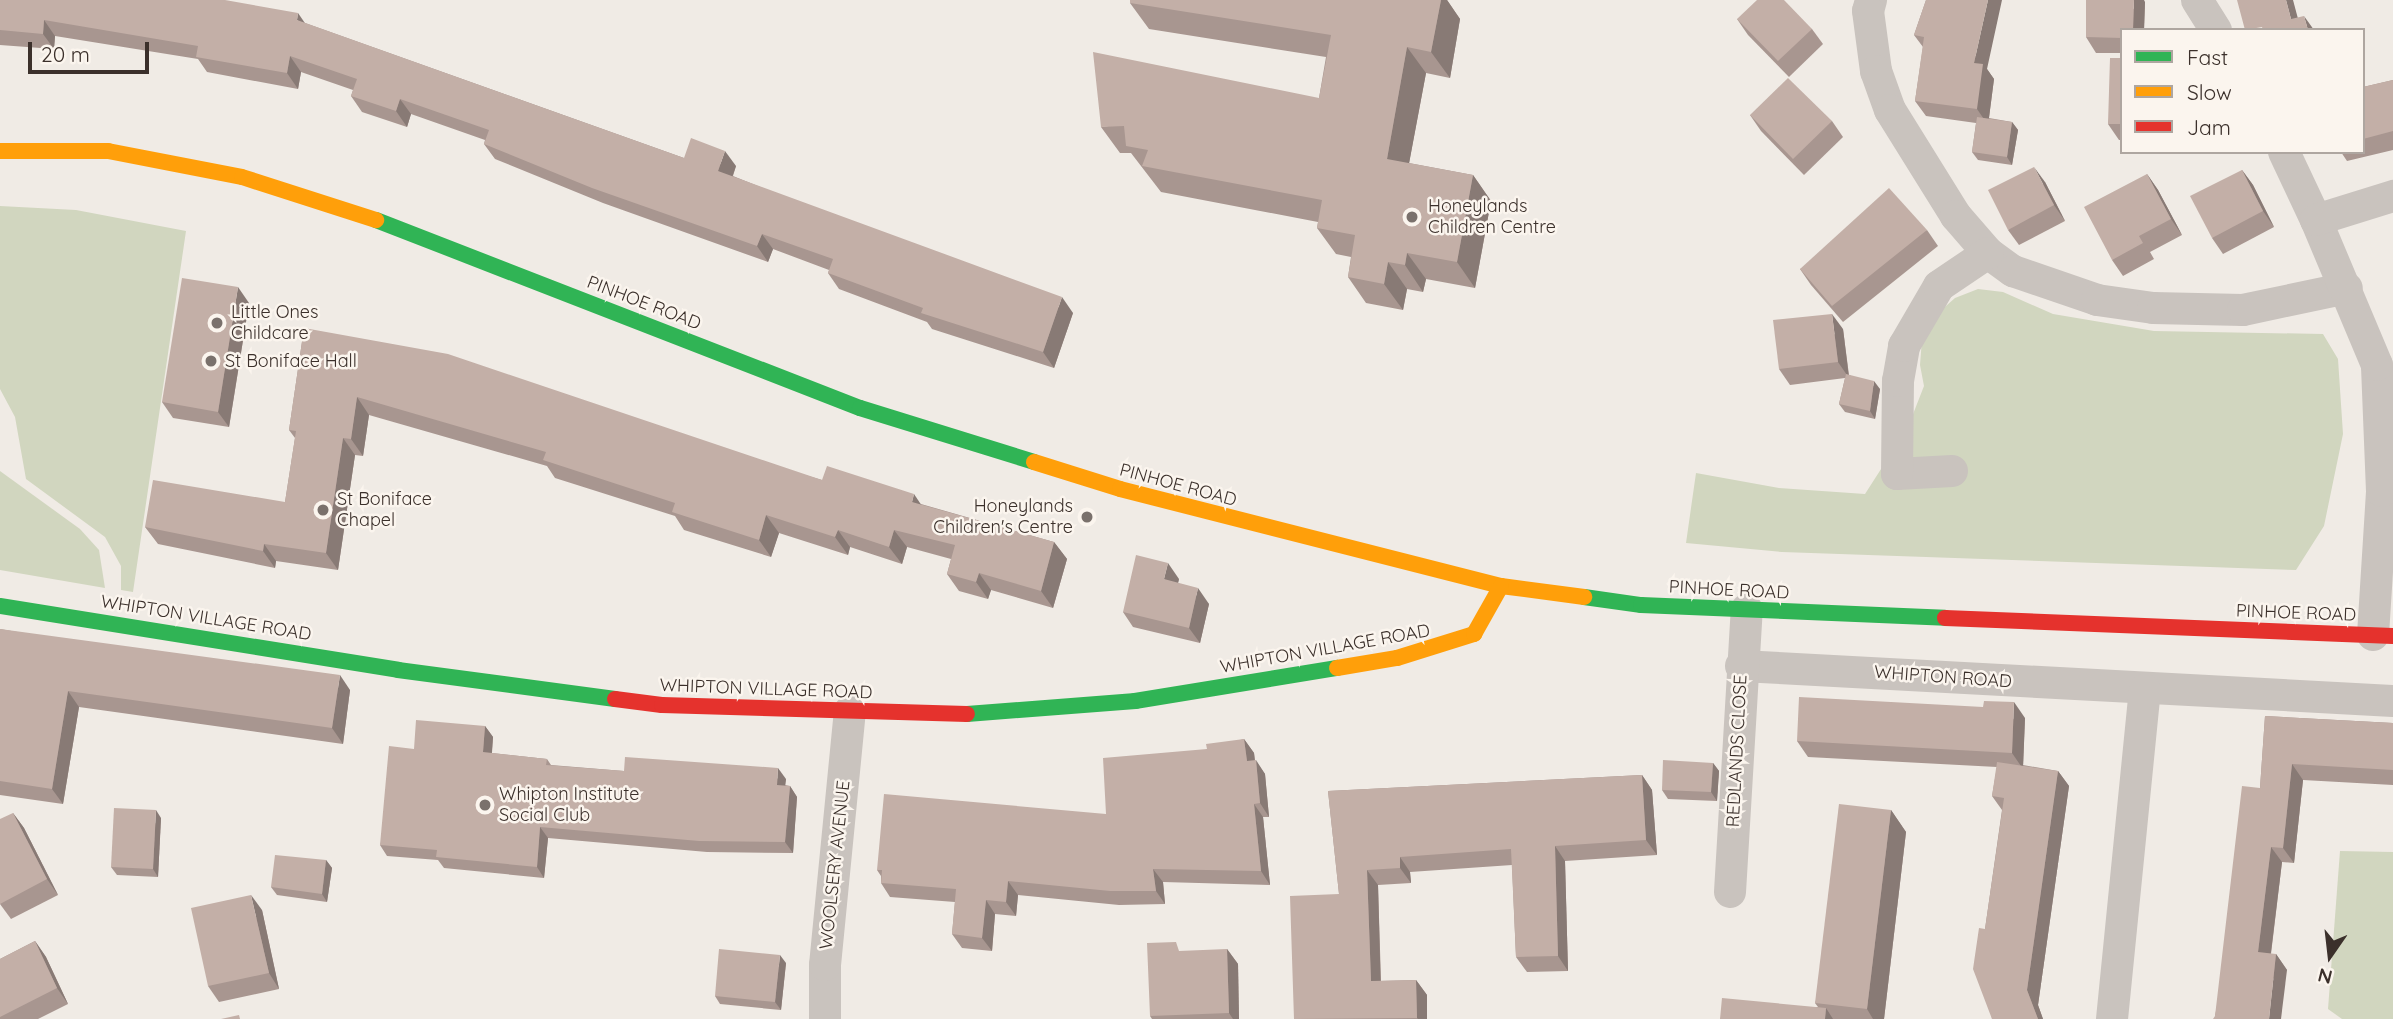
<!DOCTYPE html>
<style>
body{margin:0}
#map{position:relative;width:2393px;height:1019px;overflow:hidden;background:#f0ebe5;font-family:Quicksand,sans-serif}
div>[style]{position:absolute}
.green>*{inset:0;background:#d1d6bf}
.street>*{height:32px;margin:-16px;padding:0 16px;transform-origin:16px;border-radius:16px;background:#c9c3be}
.fast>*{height:16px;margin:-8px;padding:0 8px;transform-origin:8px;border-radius:8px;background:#30b455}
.slow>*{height:16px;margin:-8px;padding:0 8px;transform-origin:8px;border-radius:8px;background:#ff9f0a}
.jam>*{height:16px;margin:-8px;padding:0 8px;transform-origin:8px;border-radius:8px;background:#e5322d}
.wall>*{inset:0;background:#a89690}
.shaded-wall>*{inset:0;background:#887a75}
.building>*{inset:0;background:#c3afa7}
.dots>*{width:19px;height:19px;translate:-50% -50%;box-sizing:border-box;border:4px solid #fbf5ee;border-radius:50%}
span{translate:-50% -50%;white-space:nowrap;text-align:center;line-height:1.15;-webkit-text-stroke:5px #fbf5ee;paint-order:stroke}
.poi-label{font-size:18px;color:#3b302b}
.left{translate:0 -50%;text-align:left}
.right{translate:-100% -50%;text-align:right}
.street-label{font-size:18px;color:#3b302b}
.legend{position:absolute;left:2120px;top:28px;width:245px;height:126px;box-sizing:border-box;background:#fbf5ee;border:2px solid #aea6a0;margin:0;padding:9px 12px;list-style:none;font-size:21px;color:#3b302b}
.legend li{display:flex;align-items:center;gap:14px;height:35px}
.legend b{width:35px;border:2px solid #aea6a0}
.north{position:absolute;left:2295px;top:921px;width:70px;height:70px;-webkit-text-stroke:5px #fbf5ee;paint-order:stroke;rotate:194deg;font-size:19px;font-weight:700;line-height:28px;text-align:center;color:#3b302b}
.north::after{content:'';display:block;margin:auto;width:24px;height:32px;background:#3b302b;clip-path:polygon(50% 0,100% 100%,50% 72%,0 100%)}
.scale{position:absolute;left:28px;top:42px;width:121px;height:32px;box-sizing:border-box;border:4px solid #3b302b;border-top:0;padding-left:9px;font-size:21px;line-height:24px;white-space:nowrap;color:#3b302b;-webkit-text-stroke:5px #fbf5ee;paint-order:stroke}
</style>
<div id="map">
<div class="green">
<div style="clip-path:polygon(0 206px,76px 210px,186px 231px,133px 592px,121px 590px,121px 566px,105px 537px,26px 479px,15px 417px,0 389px)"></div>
<div style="clip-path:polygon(1978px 289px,2003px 292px,2053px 314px,2154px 331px,2323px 334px,2338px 359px,2343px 434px,2324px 526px,2296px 570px,1782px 552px,1686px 543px,1696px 473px,1779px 488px,1865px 494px,1908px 427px,1924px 386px,1920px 365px,1922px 339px,1938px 313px,1955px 298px)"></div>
<div style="clip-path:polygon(0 471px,80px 529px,99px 550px,105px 588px,0 570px)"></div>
<div style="clip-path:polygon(2340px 851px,2393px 852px,2393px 1019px,2342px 1019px,2328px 1009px)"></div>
</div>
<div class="street">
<div style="left:1871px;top:0;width:11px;rotate:105deg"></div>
<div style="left:1868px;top:11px;width:61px;rotate:82.4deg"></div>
<div style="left:1876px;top:71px;width:41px;rotate:70.3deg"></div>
<div style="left:1890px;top:110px;width:125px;rotate:58.1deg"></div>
<div style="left:1956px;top:216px;width:49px;rotate:49.1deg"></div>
<div style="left:1988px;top:253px;width:31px;rotate:36deg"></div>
<div style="left:2013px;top:271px;width:89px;rotate:19deg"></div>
<div style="left:2097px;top:300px;width:57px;rotate:8.1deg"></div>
<div style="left:2153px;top:308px;width:90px;rotate:1.3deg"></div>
<div style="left:2243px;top:310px;width:106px;rotate:-11.9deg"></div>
<div style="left:2197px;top:0;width:36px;rotate:58deg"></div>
<div style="left:2284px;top:152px;width:75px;rotate:64.8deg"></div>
<div style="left:1952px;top:471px;width:55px;rotate:176.9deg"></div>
<div style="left:1897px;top:474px;width:93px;rotate:-89.4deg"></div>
<div style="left:1898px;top:381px;width:36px;rotate:-80deg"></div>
<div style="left:1904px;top:346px;width:69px;rotate:-59.7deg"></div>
<div style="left:1939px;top:286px;width:59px;rotate:-34deg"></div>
<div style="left:2373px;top:635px;width:144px;rotate:-86.4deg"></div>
<div style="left:2382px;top:491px;width:126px;rotate:-92.3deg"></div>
<div style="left:2377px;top:365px;width:157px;rotate:-112.8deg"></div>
<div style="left:2316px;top:220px;width:81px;rotate:-17.3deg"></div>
<div style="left:1741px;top:666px;width:653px;rotate:3.07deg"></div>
<div style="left:1730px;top:892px;width:283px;rotate:-86.6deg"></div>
<div style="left:825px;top:1019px;width:54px;rotate:-90deg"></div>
<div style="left:825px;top:965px;width:255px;rotate:-84.4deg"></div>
<div style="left:2112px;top:1019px;width:331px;rotate:-84.3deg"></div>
</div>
<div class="fast">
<div style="left:376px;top:220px;width:519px;rotate:21.23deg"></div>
<div style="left:860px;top:408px;width:182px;rotate:17.2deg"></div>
<div style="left:1584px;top:597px;width:58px;rotate:8deg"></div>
<div style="left:1641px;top:605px;width:304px;rotate:2.4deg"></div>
<div style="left:0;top:606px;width:403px;rotate:9.1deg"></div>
<div style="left:398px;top:670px;width:219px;rotate:7.6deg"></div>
<div style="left:967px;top:714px;width:169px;rotate:-4.4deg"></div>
<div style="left:1135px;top:701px;width:205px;rotate:-9.3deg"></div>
</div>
<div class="slow">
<div style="left:0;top:151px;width:108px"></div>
<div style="left:108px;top:151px;width:136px;rotate:11deg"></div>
<div style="left:242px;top:177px;width:141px;rotate:17.8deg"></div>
<div style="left:1034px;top:462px;width:90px;rotate:17.4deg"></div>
<div style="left:1120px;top:489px;width:393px;rotate:14.3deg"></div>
<div style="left:1501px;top:586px;width:84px;rotate:7.5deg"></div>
<div style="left:1337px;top:668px;width:61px;rotate:-9.5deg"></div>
<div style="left:1397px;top:658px;width:81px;rotate:-17.3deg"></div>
<div style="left:1474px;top:634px;width:55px;rotate:-60.6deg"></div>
</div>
<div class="jam">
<div style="left:1945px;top:618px;width:448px;rotate:2.3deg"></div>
<div style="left:615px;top:699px;width:47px;rotate:7.3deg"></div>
<div style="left:662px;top:705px;width:305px;rotate:1.7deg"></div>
</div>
<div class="wall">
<div style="clip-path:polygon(0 0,305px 23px,684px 158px,736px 166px,733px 176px,1073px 313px,1054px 368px,932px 329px,927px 322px,839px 289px,828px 273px,829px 270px,773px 249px,768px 262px,603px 203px,495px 159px,484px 144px,485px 140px,411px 114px,407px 127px,362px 112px,351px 96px,353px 90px,301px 72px,298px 89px,207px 72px,198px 59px,55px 36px,54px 49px,0 45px)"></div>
<div style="clip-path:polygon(1130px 0,1447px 0,1460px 19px,1450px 78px,1426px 73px,1409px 163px,1473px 175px,1491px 201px,1475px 288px,1426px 279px,1423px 292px,1407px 289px,1403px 310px,1366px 303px,1348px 277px,1351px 257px,1336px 254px,1317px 228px,1318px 222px,1161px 192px,1131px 153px,1120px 153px,1101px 127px,1319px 98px,1326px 57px,1149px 29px,1130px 3px)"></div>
<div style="clip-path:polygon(1926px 0,1987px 69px,1994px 79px,1989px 118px,2012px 122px,2018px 130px,2012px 165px,1978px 160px,1972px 152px,1976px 123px,1926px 116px,1915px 101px,1923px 47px,1914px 35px)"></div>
<div style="clip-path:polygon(2145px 2px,2144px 30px,2122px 30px,2122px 53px,2096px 53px,2086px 37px)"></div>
<div style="clip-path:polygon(1737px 19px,1812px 29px,1823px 44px,1789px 77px,1748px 35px)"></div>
<div style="clip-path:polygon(2122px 58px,2122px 140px,2119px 140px,2108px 124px)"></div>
<div style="clip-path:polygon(2393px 80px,2393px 150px,2347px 161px,2341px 152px,2363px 152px,2363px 87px)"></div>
<div style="clip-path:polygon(1750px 115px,1832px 121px,1843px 137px,1804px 175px,1761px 131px)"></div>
<div style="clip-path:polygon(2242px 170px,2253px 185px,2274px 227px,2223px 254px,2212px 238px)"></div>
<div style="clip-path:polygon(2147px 174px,2158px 190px,2182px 235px,2150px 252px,2154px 259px,2123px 276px,2112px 260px)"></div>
<div style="clip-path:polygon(2045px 182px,2065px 221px,2019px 245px,2008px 230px)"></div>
<div style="clip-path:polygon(1927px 230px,1938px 246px,1843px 322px,1811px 285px,1800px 269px)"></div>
<div style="clip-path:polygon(249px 303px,229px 427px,173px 418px,162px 402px)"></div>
<div style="clip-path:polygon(304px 328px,822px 480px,921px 504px,1054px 542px,1067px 559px,1053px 608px,991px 590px,988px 599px,959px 591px,947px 574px,951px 559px,907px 547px,902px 564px,850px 547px,848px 555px,779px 533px,771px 557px,684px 530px,675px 516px,555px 478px,547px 466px,369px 415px,363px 456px,355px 455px,338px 570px,276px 561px,275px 568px,158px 544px,145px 527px,285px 502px,295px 438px,289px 430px)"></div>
<div style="clip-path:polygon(1843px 329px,1849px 375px,1880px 389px,1875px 419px,1845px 412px,1839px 404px,1845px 378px,1790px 385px,1779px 369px)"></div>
<div style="clip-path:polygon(1179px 579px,1178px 583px,1209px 604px,1200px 643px,1133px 627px,1123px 612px)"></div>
<div style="clip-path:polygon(0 629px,350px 690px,343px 744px,79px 707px,63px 804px,0 795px)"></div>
<div style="clip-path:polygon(2265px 716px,2393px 723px,2393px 785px,2303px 780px,2294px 863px,2282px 862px,2271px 954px,2276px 954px,2287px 970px,2215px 1016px,2260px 788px)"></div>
<div style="clip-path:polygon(2025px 718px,2023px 765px,2058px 771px,2069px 786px,2038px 1005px,2043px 1019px,1992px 1019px,1985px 929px,2002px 810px,1992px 796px,1997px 767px,1808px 757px,1797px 741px)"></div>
<div style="clip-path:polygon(485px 726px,493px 737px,492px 753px,547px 759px,551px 765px,624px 771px,786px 779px,785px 785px,790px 786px,797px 797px,793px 853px,707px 852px,548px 838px,544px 878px,444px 868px,438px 860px,387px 856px,380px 845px,414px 749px)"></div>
<div style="clip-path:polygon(1244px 739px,1254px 753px,1255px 760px,1265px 774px,1269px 817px,1263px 817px,1270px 885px,1163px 882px,1165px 904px,1119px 905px,1018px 895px,1016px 916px,995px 914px,992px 951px,962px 948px,952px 934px,955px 902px,890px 897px,881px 883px,881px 876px,877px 870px,1106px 814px,1207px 749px)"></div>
<div style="clip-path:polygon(1713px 763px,1719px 771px,1717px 801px,1668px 799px,1662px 790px)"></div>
<div style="clip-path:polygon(1642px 775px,1652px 790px,1657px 855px,1565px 861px,1568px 971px,1527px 972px,1516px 957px,1512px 865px,1410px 872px,1411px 883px,1378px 885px,1381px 981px,1416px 980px,1427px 995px,1427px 1019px,1294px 1019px,1339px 894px,1328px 791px)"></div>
<div style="clip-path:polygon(1891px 810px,1906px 832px,1884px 1019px,1720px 1019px,1818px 1007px,1815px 1003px)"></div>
<div style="clip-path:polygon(13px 813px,24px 828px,58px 895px,11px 919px,0 904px)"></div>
<div style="clip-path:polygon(161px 818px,158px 877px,117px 875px,111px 867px)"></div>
<div style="clip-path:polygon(326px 860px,332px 868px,327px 902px,277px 895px,271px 887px)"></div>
<div style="clip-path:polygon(262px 910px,279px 989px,219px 1002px,208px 986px)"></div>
<div style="clip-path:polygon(35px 941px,46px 957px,68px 1004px,38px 1019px,0 1019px,0 959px)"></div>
<div style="clip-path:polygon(1227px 949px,1238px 964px,1239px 1019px,1152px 1019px,1150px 1016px)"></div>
<div style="clip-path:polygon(786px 963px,781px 1010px,720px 1004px,715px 996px)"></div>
</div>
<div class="shaded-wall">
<div style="clip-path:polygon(1441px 0,1447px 0,1460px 19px,1450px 78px,1431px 52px)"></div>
<div style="clip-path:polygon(1988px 0,2002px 0,1987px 69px,1994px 79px,1988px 125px,1977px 109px,1974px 63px)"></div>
<div style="clip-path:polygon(2134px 0,2144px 0,2145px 2px,2144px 30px,2133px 30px)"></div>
<div style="clip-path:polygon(2286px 0,2293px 0,2301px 30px,2291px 19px)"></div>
<div style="clip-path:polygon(298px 13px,309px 29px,297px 20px)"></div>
<div style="clip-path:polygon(2304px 16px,2314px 30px,2308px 30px)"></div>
<div style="clip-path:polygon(44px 20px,55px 36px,54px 49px,43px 34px)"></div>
<div style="clip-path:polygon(1407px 47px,1426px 73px,1405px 185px,1387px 159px)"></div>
<div style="clip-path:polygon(290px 56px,301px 72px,298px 89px,287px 73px)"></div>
<div style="clip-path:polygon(400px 99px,411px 114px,407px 127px,396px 111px)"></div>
<div style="clip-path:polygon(2012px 122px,2018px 130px,2012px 165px,2007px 157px)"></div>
<div style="clip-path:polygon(725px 151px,736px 166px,729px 186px,718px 171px)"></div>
<div style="clip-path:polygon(2034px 167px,2045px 182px,2065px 221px,2054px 205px)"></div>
<div style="clip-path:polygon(2242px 170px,2253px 185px,2274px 227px,2263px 211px)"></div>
<div style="clip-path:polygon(2147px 174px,2158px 190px,2182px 235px,2171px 219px)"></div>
<div style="clip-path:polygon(1473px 175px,1491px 201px,1475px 288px,1457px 262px)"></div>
<div style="clip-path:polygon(762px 234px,773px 249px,768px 262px,757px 246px)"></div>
<div style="clip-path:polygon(1407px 253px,1426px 279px,1423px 292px,1405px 265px)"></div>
<div style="clip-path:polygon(1388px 262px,1407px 289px,1403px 310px,1384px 284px)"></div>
<div style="clip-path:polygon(238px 287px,249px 303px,229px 427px,218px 412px)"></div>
<div style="clip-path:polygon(1062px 297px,1073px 313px,1054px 368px,1043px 352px)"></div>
<div style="clip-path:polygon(1832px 314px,1843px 329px,1849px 378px,1838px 362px)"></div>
<div style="clip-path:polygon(1874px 381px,1880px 389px,1875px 419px,1870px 411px)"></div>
<div style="clip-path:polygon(357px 397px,369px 415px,363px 456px,351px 439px)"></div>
<div style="clip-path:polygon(343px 438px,355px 455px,338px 570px,326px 553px)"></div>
<div style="clip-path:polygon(914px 494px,926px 512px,912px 502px)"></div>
<div style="clip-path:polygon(766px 515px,779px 533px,771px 557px,759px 540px)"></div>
<div style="clip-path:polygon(838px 530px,850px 547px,848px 555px,835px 537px)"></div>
<div style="clip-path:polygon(894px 530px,907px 547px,902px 564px,889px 547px)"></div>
<div style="clip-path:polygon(1054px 542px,1067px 559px,1053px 608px,1041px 591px)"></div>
<div style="clip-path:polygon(264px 544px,276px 561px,275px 568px,263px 551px)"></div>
<div style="clip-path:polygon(1168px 563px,1179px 579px,1175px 595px,1164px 579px)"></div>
<div style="clip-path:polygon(979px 573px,991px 590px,988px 599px,976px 582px)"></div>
<div style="clip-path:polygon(1198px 588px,1209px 604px,1200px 643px,1189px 628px)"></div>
<div style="clip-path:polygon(340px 675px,350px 690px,343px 744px,332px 728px)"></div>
<div style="clip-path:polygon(68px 691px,79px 707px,63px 804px,52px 789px)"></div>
<div style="clip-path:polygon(2014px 702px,2025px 718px,2023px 769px,2012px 753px)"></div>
<div style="clip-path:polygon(485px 726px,493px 737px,491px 763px,483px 752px)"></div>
<div style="clip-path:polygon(1244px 739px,1254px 753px,1256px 774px,1247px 761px)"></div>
<div style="clip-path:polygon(1256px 760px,1265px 774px,1269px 817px,1260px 803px)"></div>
<div style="clip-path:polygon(1713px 763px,1719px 771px,1717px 801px,1711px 792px)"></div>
<div style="clip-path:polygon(2292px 764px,2303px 780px,2294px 863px,2283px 848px)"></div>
<div style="clip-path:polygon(778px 768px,786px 779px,784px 796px,777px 785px)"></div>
<div style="clip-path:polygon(2058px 771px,2069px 786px,2038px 1005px,2043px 1019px,2038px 1019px,2027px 990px)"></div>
<div style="clip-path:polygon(1642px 775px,1652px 790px,1657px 855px,1646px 840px)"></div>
<div style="clip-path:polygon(790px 786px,797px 797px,793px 853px,785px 842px)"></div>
<div style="clip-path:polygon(1254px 804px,1263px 817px,1270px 885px,1261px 871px)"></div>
<div style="clip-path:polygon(156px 810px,161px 818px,158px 877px,153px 869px)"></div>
<div style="clip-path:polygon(1891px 810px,1906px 832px,1884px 1019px,1873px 1019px,1867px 1009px)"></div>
<div style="clip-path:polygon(13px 813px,24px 828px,58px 895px,47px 879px)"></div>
<div style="clip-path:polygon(540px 827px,548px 838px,544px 878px,537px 867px)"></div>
<div style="clip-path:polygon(1555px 846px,1565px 861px,1568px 971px,1558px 956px)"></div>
<div style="clip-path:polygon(2271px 847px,2282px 862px,2269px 968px,2258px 952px)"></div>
<div style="clip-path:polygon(1400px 857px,1410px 872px,1411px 883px,1400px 868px)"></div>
<div style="clip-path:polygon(326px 860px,332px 868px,327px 902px,322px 894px)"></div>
<div style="clip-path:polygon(1153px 869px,1163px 882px,1165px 904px,1156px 891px)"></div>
<div style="clip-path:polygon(1367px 870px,1378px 885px,1381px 996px,1371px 981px)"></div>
<div style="clip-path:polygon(1008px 881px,1018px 895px,1016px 916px,1006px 902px)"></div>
<div style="clip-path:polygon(251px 895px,262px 910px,279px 989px,269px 973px)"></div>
<div style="clip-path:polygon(986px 900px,995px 914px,992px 951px,982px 938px)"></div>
<div style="clip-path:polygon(35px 941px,46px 957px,68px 1004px,57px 988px)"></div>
<div style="clip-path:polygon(1227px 949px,1238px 964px,1239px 1019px,1233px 1019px,1229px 1013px)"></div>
<div style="clip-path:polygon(2276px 954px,2287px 970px,2281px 1019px,2269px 1019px)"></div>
<div style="clip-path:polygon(780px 955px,786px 963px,781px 1010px,775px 1002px)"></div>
<div style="clip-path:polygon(1416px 980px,1427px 995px,1427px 1019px,1418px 1019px,1417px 1018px)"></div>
<div style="clip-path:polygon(1826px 1008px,1833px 1019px,1825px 1019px)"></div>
</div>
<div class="building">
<div style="clip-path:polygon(0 0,225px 0,298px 13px,297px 20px,684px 158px,691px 138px,725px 151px,718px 171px,1062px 297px,1043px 352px,921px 313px,923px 308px,828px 273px,833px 259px,762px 234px,757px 246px,592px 188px,484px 144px,489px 130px,400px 99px,396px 111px,351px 96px,357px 79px,290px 56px,287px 73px,196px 57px,198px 46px,44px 20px,43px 34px,0 30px)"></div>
<div style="clip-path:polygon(1130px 0,1441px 0,1431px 52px,1407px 47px,1387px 159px,1473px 175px,1457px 262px,1407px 253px,1405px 265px,1388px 262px,1384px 284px,1348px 277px,1355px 235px,1317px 228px,1322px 200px,1142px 166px,1148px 150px,1126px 146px,1124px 126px,1101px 127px,1093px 52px,1319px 98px,1331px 35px,1130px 3px)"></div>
<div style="clip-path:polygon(1757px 0,1784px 0,1812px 29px,1778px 61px,1737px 19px)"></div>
<div style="clip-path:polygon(1926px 0,1988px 0,1974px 63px,1983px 64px,1977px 109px,1915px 101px,1924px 37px,1914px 35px)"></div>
<div style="clip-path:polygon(2086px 0,2134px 0,2133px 30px,2122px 30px,2122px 38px,2086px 37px)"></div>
<div style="clip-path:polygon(2237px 0,2286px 0,2291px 19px,2304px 16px,2308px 30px,2263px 30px,2262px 27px,2245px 30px)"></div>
<div style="clip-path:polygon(2110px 58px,2122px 58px,2122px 124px,2108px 124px)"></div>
<div style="clip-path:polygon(1788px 78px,1832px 121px,1793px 159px,1750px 115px)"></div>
<div style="clip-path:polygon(2393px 80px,2393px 131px,2363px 139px,2363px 87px)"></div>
<div style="clip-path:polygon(1977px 117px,2012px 122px,2007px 157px,1972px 152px)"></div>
<div style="clip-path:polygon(2034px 167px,2054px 205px,2008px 230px,1988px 190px)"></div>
<div style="clip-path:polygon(2242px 170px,2263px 211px,2212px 238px,2190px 196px)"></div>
<div style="clip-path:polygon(2147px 174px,2171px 219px,2139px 236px,2143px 243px,2112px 260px,2084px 207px)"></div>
<div style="clip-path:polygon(1889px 188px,1927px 230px,1832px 306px,1800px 269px)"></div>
<div style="clip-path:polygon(182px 278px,238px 287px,218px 412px,162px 402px)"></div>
<div style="clip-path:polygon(1832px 314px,1838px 362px,1779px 369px,1773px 320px)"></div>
<div style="clip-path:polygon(304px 328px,448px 354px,822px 480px,827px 466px,914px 494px,912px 502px,1054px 542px,1041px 591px,979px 573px,976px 582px,947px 574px,955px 545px,894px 530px,889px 547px,838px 530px,835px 537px,766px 515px,759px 540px,672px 512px,675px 503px,543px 460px,546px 452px,357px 397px,351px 439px,343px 438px,326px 553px,264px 544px,263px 551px,145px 527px,153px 480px,285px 502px,296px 431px,289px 430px)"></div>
<div style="clip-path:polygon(1846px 374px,1874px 381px,1870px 411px,1839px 404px)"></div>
<div style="clip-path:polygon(1136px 555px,1168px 563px,1164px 579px,1198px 588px,1189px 628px,1123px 612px)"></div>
<div style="clip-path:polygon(0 629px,340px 675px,332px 728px,68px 691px,52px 789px,0 781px)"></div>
<div style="clip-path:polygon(1799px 697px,1983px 707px,1984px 701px,2014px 702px,2012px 753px,1797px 741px)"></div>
<div style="clip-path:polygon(2265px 716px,2393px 723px,2393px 770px,2292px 764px,2283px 848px,2271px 847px,2258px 952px,2276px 954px,2269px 1019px,2213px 1019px,2215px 1016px,2242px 786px,2260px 788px)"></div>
<div style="clip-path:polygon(416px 720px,485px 726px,483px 752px,547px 759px,546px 765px,624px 771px,625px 757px,778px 768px,777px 785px,790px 786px,785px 842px,699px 841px,540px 827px,537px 867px,436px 857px,437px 850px,380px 845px,389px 746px,414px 749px)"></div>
<div style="clip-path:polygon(1244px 739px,1247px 761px,1256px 760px,1260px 803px,1254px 804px,1261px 871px,1153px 869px,1156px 891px,1110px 891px,1008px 881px,1006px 902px,986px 900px,982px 938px,952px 934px,956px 889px,881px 883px,882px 870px,877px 870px,884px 794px,1106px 814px,1103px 758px,1207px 749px,1206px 744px)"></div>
<div style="clip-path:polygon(1663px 760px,1713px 763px,1711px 792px,1662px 790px)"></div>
<div style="clip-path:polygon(1997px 762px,2058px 771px,2027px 990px,2038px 1019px,1992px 1019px,1973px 969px,1979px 928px,1985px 929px,2004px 798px,1992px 796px)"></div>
<div style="clip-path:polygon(1642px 775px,1646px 840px,1555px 846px,1558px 956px,1516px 957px,1511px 849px,1400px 857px,1400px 868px,1367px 870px,1371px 981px,1416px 980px,1417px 1018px,1294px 1019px,1290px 896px,1339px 894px,1328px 791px)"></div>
<div style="clip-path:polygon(1839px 804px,1891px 810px,1867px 1009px,1815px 1003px)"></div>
<div style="clip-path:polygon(114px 808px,156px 810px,153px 869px,111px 867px)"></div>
<div style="clip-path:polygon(13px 813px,47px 879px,0 904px,0 819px)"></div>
<div style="clip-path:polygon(275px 855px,326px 860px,322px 894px,271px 887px)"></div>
<div style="clip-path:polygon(251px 895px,269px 973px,208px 986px,191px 908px)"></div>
<div style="clip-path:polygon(35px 941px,57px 988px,0 1017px,0 959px)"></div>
<div style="clip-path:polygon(1176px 942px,1179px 951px,1227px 949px,1229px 1013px,1150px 1016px,1147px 943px)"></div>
<div style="clip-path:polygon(719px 949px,780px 955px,775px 1002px,715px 996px)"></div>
<div style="clip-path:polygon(1722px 998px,1826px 1008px,1825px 1019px,1720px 1019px)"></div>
<div style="clip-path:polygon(239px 1015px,240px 1019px,221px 1019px)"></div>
</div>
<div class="dots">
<div style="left:1412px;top:217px;background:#7a716c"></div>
<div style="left:217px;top:323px;background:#7a716c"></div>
<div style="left:211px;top:361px;background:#7a716c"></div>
<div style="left:323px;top:510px;background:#7a716c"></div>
<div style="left:1087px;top:517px;background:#7a716c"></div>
<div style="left:485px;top:805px;background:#7a716c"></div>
</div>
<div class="poi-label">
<span class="left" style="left:1428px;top:217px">Honeylands<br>Children Centre</span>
<span class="left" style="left:231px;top:323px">Little Ones<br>Childcare</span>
<span class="left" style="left:225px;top:361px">St Boniface Hall</span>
<span class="left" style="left:337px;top:510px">St Boniface<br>Chapel</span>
<span class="right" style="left:1073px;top:517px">Honeylands<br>Children's Centre</span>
<span class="left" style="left:499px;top:805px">Whipton Institute<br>Social Club</span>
</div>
<div class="street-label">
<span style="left:644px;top:303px;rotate:21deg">PINHOE ROAD</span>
<span style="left:1178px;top:485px;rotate:15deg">PINHOE ROAD</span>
<span style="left:1729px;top:590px;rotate:3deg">PINHOE ROAD</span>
<span style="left:2296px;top:613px;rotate:2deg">PINHOE ROAD</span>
<span style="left:206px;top:618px;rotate:9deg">WHIPTON VILLAGE ROAD</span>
<span style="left:1325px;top:649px;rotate:-10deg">WHIPTON VILLAGE ROAD</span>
<span style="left:1943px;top:677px;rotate:4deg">WHIPTON ROAD</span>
<span style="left:766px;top:689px;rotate:2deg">WHIPTON VILLAGE ROAD</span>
<span style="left:1737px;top:751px;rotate:-87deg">REDLANDS CLOSE</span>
<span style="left:835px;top:865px;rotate:-84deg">WOOLSERY AVENUE</span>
</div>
<ul class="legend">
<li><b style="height:9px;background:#30b455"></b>Fast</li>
<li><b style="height:9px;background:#ff9f0a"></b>Slow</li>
<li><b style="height:9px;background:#e5322d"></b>Jam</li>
</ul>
<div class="north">N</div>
<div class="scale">20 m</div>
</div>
